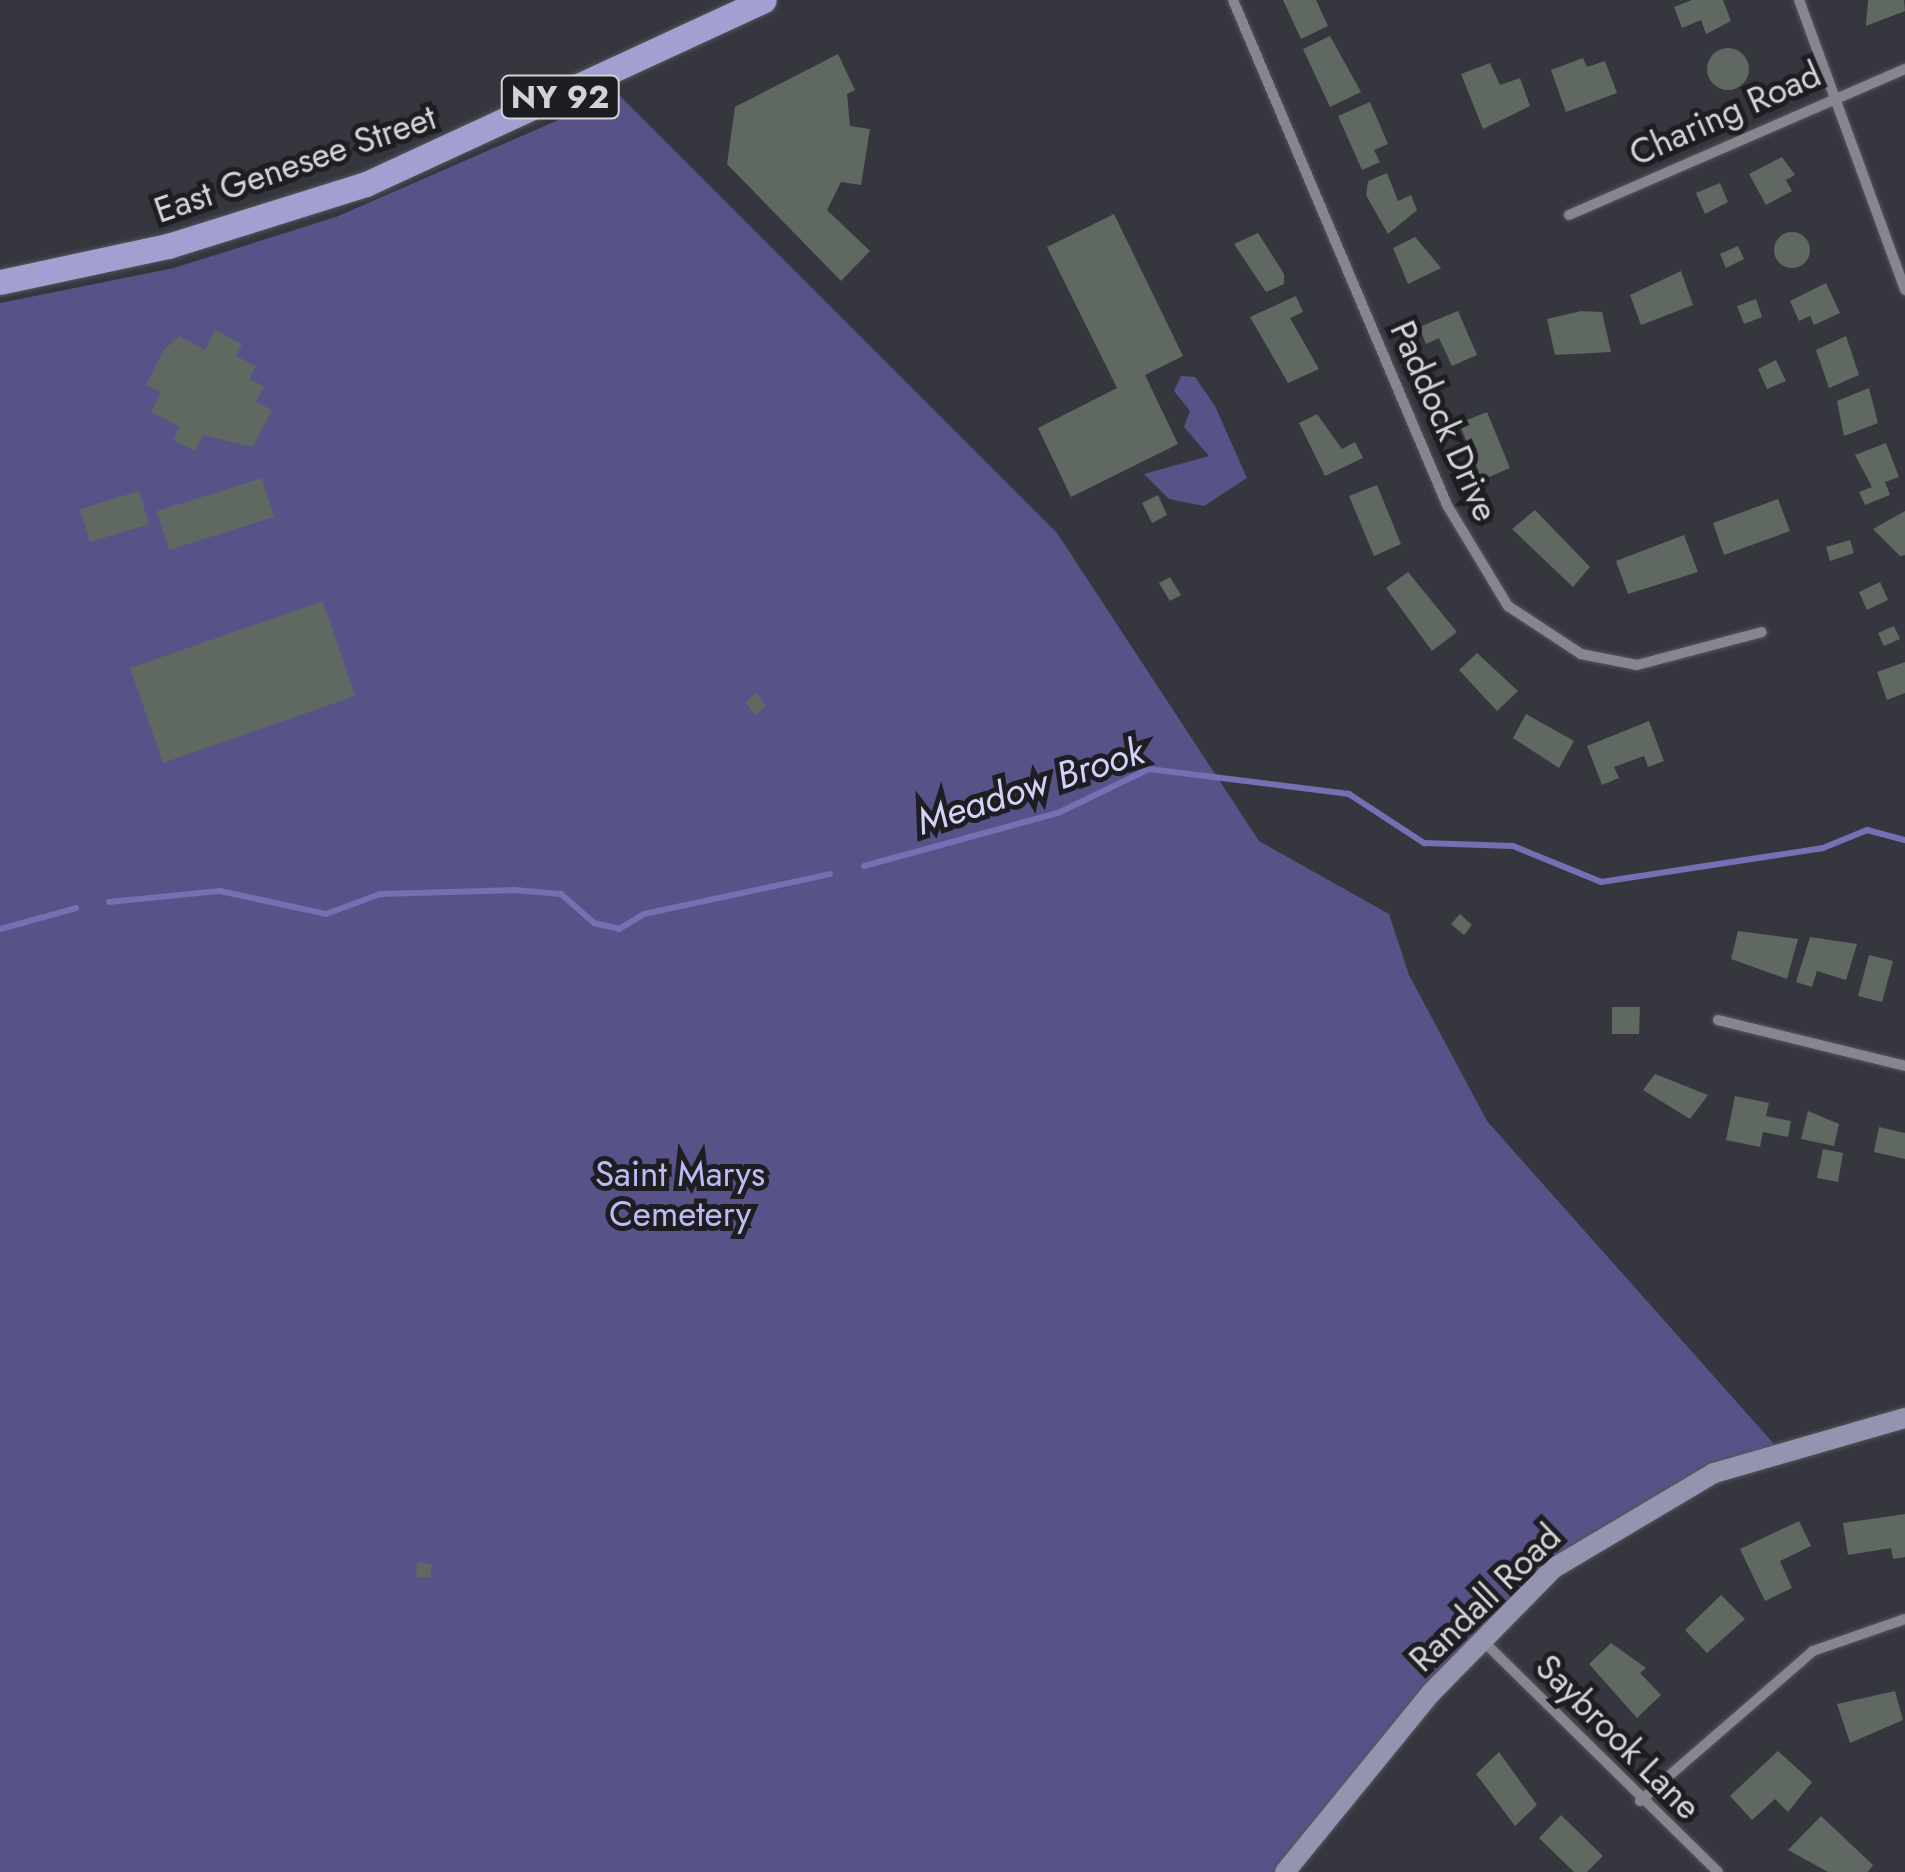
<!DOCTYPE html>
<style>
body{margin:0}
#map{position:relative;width:1905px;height:1872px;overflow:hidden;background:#36363f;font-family:Jost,sans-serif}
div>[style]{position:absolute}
.green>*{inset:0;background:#575389}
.stream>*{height:6px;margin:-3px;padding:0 3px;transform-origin:3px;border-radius:3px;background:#756fb4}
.building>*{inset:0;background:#5f6861}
.round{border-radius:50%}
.roads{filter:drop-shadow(0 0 2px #54545a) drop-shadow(0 0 2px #54545a)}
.street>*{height:10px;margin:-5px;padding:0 5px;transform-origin:5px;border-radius:5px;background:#868690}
.secondary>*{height:20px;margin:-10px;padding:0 10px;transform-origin:10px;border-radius:10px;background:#9493b0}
.primary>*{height:25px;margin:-12.5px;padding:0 12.5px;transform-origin:12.5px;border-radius:12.5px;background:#a2a0d0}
span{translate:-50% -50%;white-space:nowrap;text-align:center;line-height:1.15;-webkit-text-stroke:10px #1e1e22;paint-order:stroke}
.shield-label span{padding:2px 8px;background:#1e1e22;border:2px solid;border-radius:8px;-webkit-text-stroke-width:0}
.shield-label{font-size:32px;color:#d2d2d7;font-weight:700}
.street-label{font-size:35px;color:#d2d2d7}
.park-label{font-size:35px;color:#bdbbf5}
.water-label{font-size:38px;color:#d3d2f9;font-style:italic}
</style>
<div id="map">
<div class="green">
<div style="clip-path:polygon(618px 94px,1057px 533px,1259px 841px,1389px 914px,1409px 975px,1487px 1121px,1781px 1452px,1714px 1473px,1554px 1568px,1285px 1872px,0 1872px,0 303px,174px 268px,336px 217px)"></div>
<div style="clip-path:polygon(1181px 376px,1195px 377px,1215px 406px,1247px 478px,1204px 506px,1169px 499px,1144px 474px,1209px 456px,1184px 427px,1190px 411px,1174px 391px)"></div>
</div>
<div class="stream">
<div style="left:864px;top:866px;width:201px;rotate:-15.3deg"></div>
<div style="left:1058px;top:813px;width:101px;rotate:-25.8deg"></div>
<div style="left:1149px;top:769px;width:202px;rotate:7.1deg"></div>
<div style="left:1349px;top:794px;width:90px;rotate:33.2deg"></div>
<div style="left:1424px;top:843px;width:89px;rotate:1.9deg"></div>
<div style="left:1513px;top:846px;width:95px;rotate:22.2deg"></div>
<div style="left:1601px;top:882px;width:225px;rotate:-8.7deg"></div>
<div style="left:1823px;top:848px;width:48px;rotate:-22.2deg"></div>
<div style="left:1867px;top:830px;width:39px;rotate:15deg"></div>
<div style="left:109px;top:902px;width:112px;rotate:-5.7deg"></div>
<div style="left:220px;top:891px;width:108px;rotate:12.2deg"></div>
<div style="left:326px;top:914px;width:58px;rotate:-20.3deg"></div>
<div style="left:380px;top:894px;width:134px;rotate:-1.7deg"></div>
<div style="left:514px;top:890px;width:47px;rotate:4.9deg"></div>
<div style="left:561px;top:894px;width:44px;rotate:41.3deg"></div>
<div style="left:594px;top:923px;width:26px;rotate:13deg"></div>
<div style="left:619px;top:929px;width:29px;rotate:-31deg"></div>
<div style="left:644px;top:914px;width:190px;rotate:-12.1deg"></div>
<div style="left:0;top:929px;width:79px;rotate:-15.4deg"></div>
</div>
<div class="building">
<div style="clip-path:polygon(1283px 0,1316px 0,1328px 26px,1301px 39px)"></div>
<div style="clip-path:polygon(1692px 0,1723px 0,1731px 21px,1706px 34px,1701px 20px,1682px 28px,1674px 7px)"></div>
<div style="clip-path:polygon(1868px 0,1904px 0,1905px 11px,1866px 26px)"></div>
<div style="clip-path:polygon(1330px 36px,1361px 92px,1330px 107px,1303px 49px)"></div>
<div class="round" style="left:1707px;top:48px;width:42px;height:42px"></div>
<div style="clip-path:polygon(838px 54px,855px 90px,847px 94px,850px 126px,870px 129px,861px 185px,841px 182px,827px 210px,870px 251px,841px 281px,727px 164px,735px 107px)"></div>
<div style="clip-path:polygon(1583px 58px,1587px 67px,1605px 61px,1617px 93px,1566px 112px,1551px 70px)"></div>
<div style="clip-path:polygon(1490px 63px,1500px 85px,1520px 78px,1530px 106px,1483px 129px,1461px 74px)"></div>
<div style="clip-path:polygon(1370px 102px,1388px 144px,1374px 150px,1380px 162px,1362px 170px,1338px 116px)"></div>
<div style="clip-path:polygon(1782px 157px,1795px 175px,1786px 180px,1792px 191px,1766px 205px,1749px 174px)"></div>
<div style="clip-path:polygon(1387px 173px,1398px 201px,1411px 195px,1417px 210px,1388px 234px,1366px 195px,1368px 181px)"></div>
<div style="clip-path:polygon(1720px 183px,1728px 202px,1705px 214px,1696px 193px)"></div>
<div style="clip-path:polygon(1114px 214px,1183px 356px,1145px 375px,1178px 444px,1071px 497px,1038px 428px,1117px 388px,1047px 247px)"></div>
<div class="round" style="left:1774px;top:232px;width:36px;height:36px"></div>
<div style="clip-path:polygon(1258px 233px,1284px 274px,1284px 284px,1266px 292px,1234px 244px)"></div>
<div style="clip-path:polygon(1415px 237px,1441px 268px,1408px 284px,1393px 248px)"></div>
<div style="clip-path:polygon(1738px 246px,1744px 259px,1726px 268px,1720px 254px)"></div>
<div style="clip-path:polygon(1681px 271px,1693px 305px,1641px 325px,1630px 295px)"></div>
<div style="clip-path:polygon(1826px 283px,1840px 313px,1814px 325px,1810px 316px,1799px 321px,1790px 301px)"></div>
<div style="clip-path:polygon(1296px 296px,1303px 312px,1290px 318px,1319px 369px,1288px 383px,1250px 317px)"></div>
<div style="clip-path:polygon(1756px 299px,1762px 317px,1744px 324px,1737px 306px)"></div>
<div style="clip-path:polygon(1458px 311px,1477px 355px,1452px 366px,1439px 338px,1426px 344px,1419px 327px)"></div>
<div style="clip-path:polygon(1581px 311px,1602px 312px,1611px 352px,1555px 355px,1547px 319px)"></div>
<div style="clip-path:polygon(215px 330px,242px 344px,236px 356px,256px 366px,249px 379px,264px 386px,256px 402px,272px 410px,253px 447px,203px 435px,195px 451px,173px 440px,180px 427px,151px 412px,161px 392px,146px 385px,163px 351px,179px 336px,205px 350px)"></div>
<div style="clip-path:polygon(1846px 336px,1859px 375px,1829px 388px,1816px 350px)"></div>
<div style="clip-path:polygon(1776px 360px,1786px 381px,1767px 389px,1758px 369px)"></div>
<div style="clip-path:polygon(1869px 388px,1878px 423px,1844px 436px,1837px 401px)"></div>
<div style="clip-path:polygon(1487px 412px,1510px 468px,1482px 480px,1459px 423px)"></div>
<div style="clip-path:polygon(1317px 414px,1342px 449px,1355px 442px,1363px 458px,1325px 476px,1299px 423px)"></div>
<div style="clip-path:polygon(1886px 443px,1899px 477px,1885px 482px,1890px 495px,1865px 505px,1859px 492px,1872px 487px,1855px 455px)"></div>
<div style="clip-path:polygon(262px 478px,274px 517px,169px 550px,157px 511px)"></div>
<div style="clip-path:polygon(1377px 485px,1401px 544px,1374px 556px,1349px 496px)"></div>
<div style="clip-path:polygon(139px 491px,149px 524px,90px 542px,80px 509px)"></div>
<div style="clip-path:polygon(1158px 495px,1167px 515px,1152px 523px,1142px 503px)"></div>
<div style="clip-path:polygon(1778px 499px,1790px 531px,1724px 555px,1713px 523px)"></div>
<div style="clip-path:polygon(1535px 510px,1590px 567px,1573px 587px,1512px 529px)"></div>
<div style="clip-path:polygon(1905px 511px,1905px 555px,1900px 556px,1873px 529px)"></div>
<div style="clip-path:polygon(1684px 535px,1698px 572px,1628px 594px,1616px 561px)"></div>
<div style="clip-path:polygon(1850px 540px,1854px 553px,1830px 561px,1826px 547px)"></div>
<div style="clip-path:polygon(1408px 572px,1457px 632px,1432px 651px,1386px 588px)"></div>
<div style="clip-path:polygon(1170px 577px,1181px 595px,1170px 601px,1159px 583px)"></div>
<div style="clip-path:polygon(1880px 582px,1888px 600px,1867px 610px,1859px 592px)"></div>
<div style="clip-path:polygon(323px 601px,355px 696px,163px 763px,130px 668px)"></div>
<div style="clip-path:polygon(1894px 626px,1900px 639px,1884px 646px,1878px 633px)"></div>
<div style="clip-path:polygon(1477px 653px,1518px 691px,1497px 711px,1459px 670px)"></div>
<div style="clip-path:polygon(1905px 662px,1905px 693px,1887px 700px,1877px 672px)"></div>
<div style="clip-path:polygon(756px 693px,766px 706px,755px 715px,745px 702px)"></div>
<div style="clip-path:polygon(1526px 714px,1574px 741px,1559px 768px,1513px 738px)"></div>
<div style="clip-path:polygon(1649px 721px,1664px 761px,1648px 767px,1644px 756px,1614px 767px,1619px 778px,1602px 785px,1587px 746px)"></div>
<div style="clip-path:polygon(1460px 914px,1472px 925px,1464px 935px,1451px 924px)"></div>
<div style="clip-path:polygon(1738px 931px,1798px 939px,1787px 979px,1731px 959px)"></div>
<div style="clip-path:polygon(1810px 937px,1857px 944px,1846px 980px,1817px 971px,1812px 987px,1796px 982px)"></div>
<div style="clip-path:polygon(1869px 955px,1893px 961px,1882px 1002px,1858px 996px)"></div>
<div style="clip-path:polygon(1612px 1007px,1640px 1007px,1639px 1034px,1612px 1034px)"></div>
<div style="clip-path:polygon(1655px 1074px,1708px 1095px,1690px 1119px,1643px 1090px)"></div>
<div style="clip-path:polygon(1735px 1096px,1769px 1103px,1766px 1116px,1791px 1121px,1788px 1137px,1763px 1132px,1760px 1147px,1726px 1140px)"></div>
<div style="clip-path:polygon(1808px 1111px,1839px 1124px,1834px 1146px,1801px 1139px)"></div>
<div style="clip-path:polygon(1879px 1127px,1905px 1133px,1905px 1159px,1874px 1152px)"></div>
<div style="clip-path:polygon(1823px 1149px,1843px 1153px,1838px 1182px,1817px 1178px)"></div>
<div style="clip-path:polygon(1905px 1514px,1905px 1557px,1893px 1559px,1891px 1548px,1848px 1555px,1843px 1523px)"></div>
<div style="clip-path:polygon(1799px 1521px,1811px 1546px,1780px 1561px,1792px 1588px,1765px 1601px,1740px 1549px)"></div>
<div style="clip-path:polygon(417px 1562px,432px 1564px,430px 1578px,416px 1577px)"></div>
<div style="clip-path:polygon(1721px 1595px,1745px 1619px,1707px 1653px,1685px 1630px)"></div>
<div style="clip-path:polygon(1611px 1643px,1646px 1668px,1640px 1673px,1661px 1695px,1637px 1718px,1589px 1664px)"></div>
<div style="clip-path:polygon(1895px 1691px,1903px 1720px,1850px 1743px,1837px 1704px)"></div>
<div style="clip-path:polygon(1778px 1751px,1812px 1782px,1788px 1812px,1775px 1799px,1752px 1820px,1730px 1796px)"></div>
<div style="clip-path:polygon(1499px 1752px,1537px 1805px,1515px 1826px,1476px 1774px)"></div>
<div style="clip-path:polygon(1561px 1815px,1603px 1856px,1587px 1872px,1574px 1872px,1539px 1838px)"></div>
<div style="clip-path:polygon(1821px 1816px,1873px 1865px,1868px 1872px,1828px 1872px,1788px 1850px)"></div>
</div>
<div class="roads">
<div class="street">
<div style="left:1233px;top:0;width:548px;rotate:67.03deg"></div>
<div style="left:1447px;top:505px;width:118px;rotate:58.9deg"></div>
<div style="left:1508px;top:606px;width:87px;rotate:33.3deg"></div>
<div style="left:1581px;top:654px;width:57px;rotate:11.1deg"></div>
<div style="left:1637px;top:665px;width:129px;rotate:-14.8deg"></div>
<div style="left:1799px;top:0;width:309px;rotate:69.9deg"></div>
<div style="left:1569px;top:215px;width:366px;rotate:-23.5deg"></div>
<div style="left:1718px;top:1020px;width:193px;rotate:13.8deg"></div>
<div style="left:1481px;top:1639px;width:332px;rotate:44.5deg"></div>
<div style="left:1640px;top:1801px;width:229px;rotate:-40.9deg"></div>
<div style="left:1813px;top:1651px;width:97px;rotate:-19.2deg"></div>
</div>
<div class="secondary">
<div style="left:1285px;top:1872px;width:231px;rotate:-50.8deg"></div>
<div style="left:1431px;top:1693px;width:175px;rotate:-45.5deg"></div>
<div style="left:1554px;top:1568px;width:186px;rotate:-30.7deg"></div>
<div style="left:1714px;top:1473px;width:199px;rotate:-16.1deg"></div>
</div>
<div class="primary">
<div style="left:0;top:282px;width:172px;rotate:-12.1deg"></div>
<div style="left:168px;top:246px;width:207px;rotate:-17.4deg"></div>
<div style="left:366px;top:184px;width:438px;rotate:-24.8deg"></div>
</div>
</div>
<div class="shield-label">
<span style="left:560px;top:97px">NY 92</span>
</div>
<div class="street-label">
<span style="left:1725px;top:114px;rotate:-24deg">Charing Road</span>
<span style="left:295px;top:164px;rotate:-19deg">East Genesee Street</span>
<span style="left:1444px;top:421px;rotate:66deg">Paddock Drive</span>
<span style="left:1485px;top:1598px;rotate:-44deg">Randall Road</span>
<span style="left:1618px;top:1737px;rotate:45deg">Saybrook Lane</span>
</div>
<div class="park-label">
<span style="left:680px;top:1194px">Saint Marys<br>Cemetery</span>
</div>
<div class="water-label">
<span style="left:1030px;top:786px;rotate:-18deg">Meadow Brook</span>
</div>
</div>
